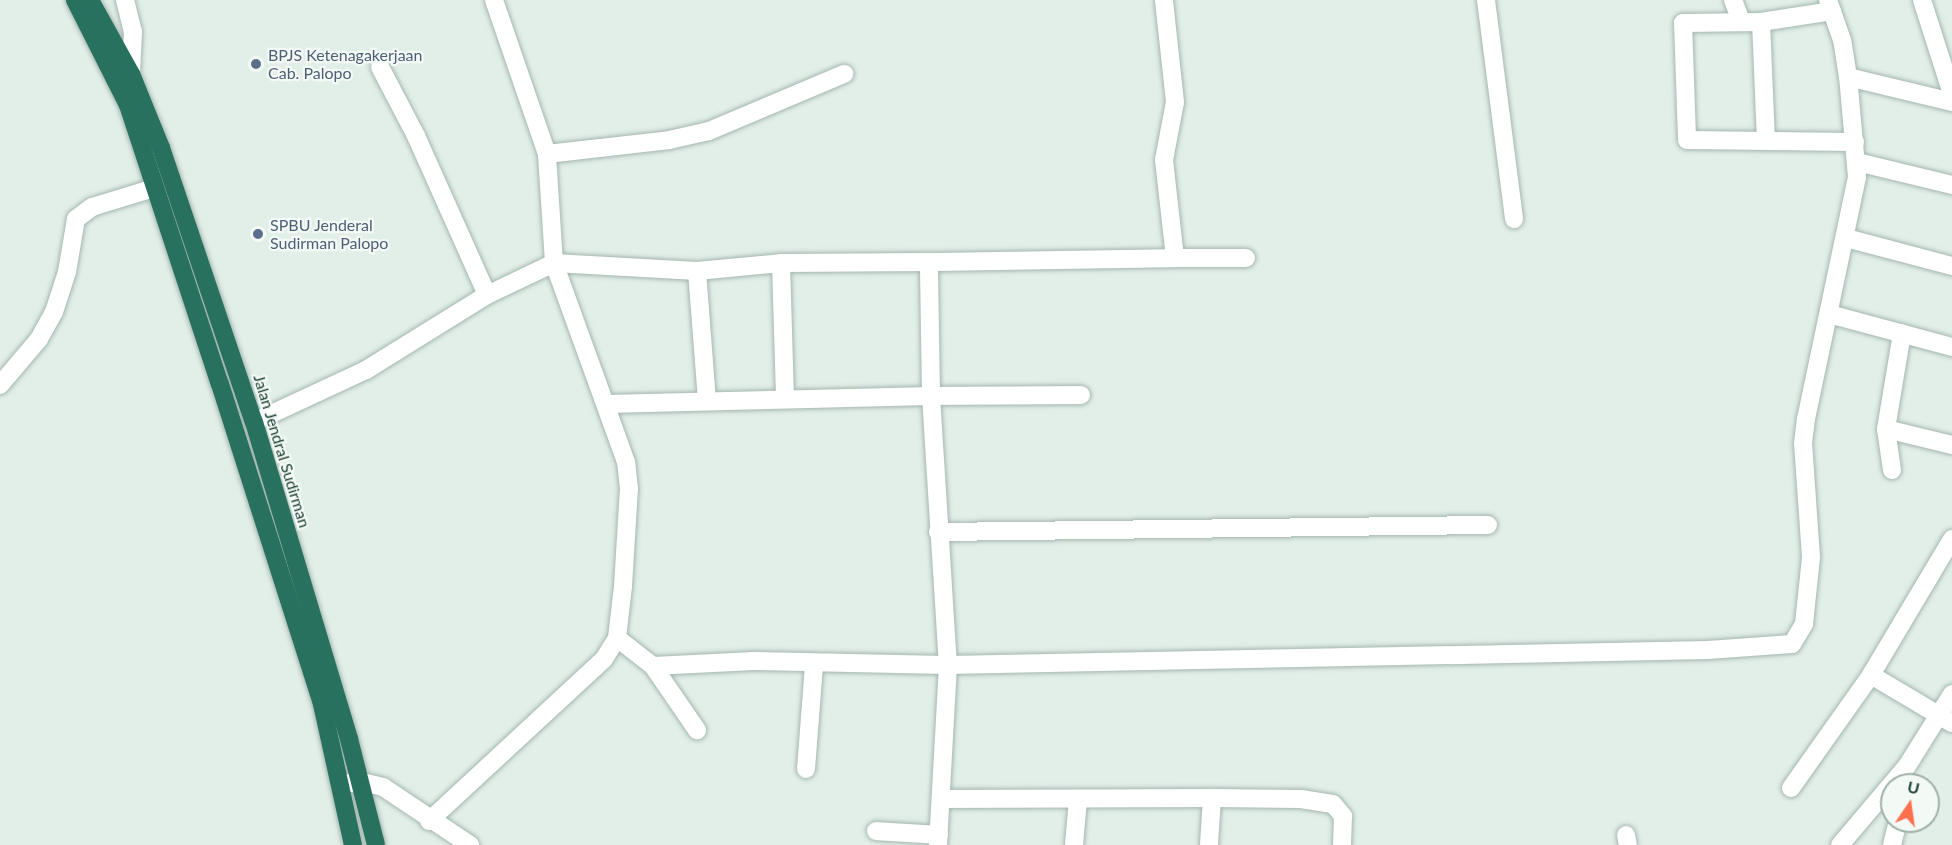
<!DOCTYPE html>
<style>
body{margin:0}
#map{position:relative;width:1952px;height:845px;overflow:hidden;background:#e2eee8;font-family:Lato,sans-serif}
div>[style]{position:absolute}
.roads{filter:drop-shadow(0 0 2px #a4b7af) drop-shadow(0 0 2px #a4b7af)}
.minor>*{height:18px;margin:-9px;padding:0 9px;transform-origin:9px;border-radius:9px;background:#fff}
.highway>*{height:18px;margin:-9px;padding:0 9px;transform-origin:9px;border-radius:9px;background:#28715e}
.dots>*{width:16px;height:16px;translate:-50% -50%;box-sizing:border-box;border:3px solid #f3faf6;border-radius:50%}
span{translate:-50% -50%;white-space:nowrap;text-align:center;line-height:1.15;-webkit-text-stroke:4.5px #f3faf6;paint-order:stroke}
.service-label{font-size:16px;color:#4e5e75}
.left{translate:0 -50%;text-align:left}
.street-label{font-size:16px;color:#204136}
.north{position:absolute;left:1880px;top:773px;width:60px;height:60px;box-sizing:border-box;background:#f3faf6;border:2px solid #9fb0a9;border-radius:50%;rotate:13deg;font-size:16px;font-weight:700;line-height:24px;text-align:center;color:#204136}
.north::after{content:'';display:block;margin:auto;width:21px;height:27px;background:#ff704f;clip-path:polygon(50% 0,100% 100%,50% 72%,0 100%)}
</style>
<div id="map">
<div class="roads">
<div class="minor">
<div style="left:125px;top:0;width:32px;rotate:76deg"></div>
<div style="left:133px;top:31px;width:43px;rotate:92.7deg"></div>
<div style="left:1486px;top:0;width:221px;rotate:82.7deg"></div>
<div style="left:1733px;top:0;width:22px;rotate:69deg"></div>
<div style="left:1922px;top:0;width:99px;rotate:72.3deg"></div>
<div style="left:1761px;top:22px;width:72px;rotate:-8.8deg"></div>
<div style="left:380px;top:67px;width:78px;rotate:62.4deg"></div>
<div style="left:416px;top:136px;width:174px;rotate:65.9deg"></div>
<div style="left:1848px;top:77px;width:107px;rotate:13.5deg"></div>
<div style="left:1766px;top:141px;width:119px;rotate:-92.4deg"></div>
<div style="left:1761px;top:22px;width:78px;rotate:179.3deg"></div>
<div style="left:1683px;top:23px;width:117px;rotate:88deg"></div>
<div style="left:1687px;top:140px;width:168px;rotate:0.7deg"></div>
<div style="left:547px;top:154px;width:123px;rotate:-6.5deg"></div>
<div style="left:669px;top:140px;width:41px;rotate:-12.7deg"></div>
<div style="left:709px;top:131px;width:147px;rotate:-22.9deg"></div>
<div style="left:1857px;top:162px;width:98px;rotate:13.6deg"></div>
<div style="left:1846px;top:238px;width:110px;rotate:14.8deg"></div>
<div style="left:1175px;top:258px;width:71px"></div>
<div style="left:781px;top:263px;width:135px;rotate:88.3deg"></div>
<div style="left:697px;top:271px;width:129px;rotate:85.6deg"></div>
<div style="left:1829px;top:314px;width:127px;rotate:15deg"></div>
<div style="left:0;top:385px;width:60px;rotate:-49.7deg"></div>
<div style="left:39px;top:339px;width:31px;rotate:-61deg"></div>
<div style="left:54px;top:312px;width:42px;rotate:-72deg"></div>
<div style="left:67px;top:272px;width:54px;rotate:-80.4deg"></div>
<div style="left:76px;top:219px;width:20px;rotate:-37deg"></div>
<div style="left:92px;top:207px;width:65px;rotate:-17deg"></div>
<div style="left:1081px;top:395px;width:150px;rotate:179.6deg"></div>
<div style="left:931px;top:396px;width:270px;rotate:86.4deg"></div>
<div style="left:948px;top:665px;width:760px;rotate:-1.13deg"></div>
<div style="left:1708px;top:650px;width:84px;rotate:-4.1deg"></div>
<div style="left:1792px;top:644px;width:23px;rotate:-59deg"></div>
<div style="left:1804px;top:624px;width:67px;rotate:-84deg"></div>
<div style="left:1811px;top:557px;width:114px;rotate:-94deg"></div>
<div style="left:1803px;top:443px;width:24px;rotate:-83deg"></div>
<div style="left:1806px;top:419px;width:247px;rotate:-78.1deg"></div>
<div style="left:1857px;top:177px;width:100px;rotate:-95.1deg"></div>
<div style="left:1848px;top:77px;width:37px;rotate:-99deg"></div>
<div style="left:1842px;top:40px;width:42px;rotate:-109.3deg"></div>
<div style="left:606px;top:404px;width:325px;rotate:-1.4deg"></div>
<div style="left:931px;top:396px;width:134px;rotate:-90.9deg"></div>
<div style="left:929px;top:262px;width:246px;rotate:-0.9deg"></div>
<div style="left:1175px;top:258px;width:99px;rotate:-96.4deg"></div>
<div style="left:1164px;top:160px;width:59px;rotate:-79.3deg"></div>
<div style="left:1175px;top:102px;width:103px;rotate:-96.2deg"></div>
<div style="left:254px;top:422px;width:123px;rotate:-24.9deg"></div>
<div style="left:366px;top:370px;width:142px;rotate:-31.8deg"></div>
<div style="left:487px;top:295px;width:74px;rotate:-25.5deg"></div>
<div style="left:554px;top:263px;width:143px;rotate:3.2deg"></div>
<div style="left:697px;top:271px;width:84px;rotate:-5.4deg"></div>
<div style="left:781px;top:263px;width:148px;rotate:-0.4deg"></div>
<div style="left:1886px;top:429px;width:68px;rotate:13.6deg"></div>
<div style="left:1892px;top:470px;width:41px;rotate:-98.3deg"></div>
<div style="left:1886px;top:429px;width:97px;rotate:-80.5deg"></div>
<div style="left:938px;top:532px;width:550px;rotate:-0.73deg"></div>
<div style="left:1952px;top:539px;width:158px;rotate:120.8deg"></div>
<div style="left:1871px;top:675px;width:94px;rotate:30.7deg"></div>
<div style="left:617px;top:638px;width:46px;rotate:37.9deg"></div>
<div style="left:653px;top:666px;width:78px;rotate:55.5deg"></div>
<div style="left:653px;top:666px;width:101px;rotate:-2.8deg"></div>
<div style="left:754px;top:661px;width:194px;rotate:1.2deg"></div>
<div style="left:948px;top:665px;width:180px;rotate:93.2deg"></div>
<div style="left:806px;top:769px;width:105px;rotate:-85.6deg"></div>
<div style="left:340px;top:784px;width:22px;rotate:-5deg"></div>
<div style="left:362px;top:782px;width:22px;rotate:13deg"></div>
<div style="left:383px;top:787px;width:105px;rotate:33.7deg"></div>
<div style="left:1791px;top:788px;width:138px;rotate:-54.7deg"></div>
<div style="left:1212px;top:798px;width:89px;rotate:0.6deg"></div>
<div style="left:1301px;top:799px;width:32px;rotate:9deg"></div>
<div style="left:1333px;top:804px;width:16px;rotate:50deg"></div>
<div style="left:1343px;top:816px;width:29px;rotate:92deg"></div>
<div style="left:941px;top:799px;width:271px;rotate:-0.2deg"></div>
<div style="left:1212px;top:798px;width:47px;rotate:93.7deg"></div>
<div style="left:429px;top:821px;width:238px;rotate:-42.8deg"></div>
<div style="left:604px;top:659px;width:25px;rotate:-58deg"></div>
<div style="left:617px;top:638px;width:52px;rotate:-83.4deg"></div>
<div style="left:623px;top:586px;width:97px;rotate:-86.5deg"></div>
<div style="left:629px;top:489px;width:27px;rotate:-96deg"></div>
<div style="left:626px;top:462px;width:212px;rotate:-109.9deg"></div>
<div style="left:554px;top:263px;width:109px;rotate:-93.7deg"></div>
<div style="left:547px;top:154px;width:163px;rotate:-109deg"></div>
<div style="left:876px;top:831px;width:63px;rotate:3.6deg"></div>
<div style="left:1626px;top:835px;width:10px;rotate:79deg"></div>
<div style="left:1074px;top:845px;width:46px;rotate:-85deg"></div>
<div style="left:1840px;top:845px;width:104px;rotate:-49.7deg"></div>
<div style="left:1907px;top:766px;width:85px;rotate:-58deg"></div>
<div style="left:1892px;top:845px;width:25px;rotate:-76deg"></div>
</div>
<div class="highway">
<div style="left:75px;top:0;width:118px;rotate:63.2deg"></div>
<div style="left:128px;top:105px;width:294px;rotate:71.8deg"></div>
<div style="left:220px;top:384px;width:336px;rotate:72.3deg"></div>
<div style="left:322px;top:704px;width:144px;rotate:77.6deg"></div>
<div style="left:90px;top:0;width:85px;rotate:61deg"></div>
<div style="left:131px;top:74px;width:80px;rotate:67.9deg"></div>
<div style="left:161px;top:148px;width:289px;rotate:71.3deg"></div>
<div style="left:254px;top:422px;width:331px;rotate:73.3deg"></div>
<div style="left:349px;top:739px;width:109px;rotate:75.7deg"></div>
</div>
</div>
<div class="dots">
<div style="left:256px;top:64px;background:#5c6f8a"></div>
<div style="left:258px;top:234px;background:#5c6f8a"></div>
</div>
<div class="service-label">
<span class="left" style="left:268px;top:64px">BPJS Ketenagakerjaan<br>Cab. Palopo</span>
<span class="left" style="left:270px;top:234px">SPBU Jenderal<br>Sudirman Palopo</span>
</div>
<div class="street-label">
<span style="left:282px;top:451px;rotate:73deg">Jalan Jendral Sudirman</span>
</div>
<div class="north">U</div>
</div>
